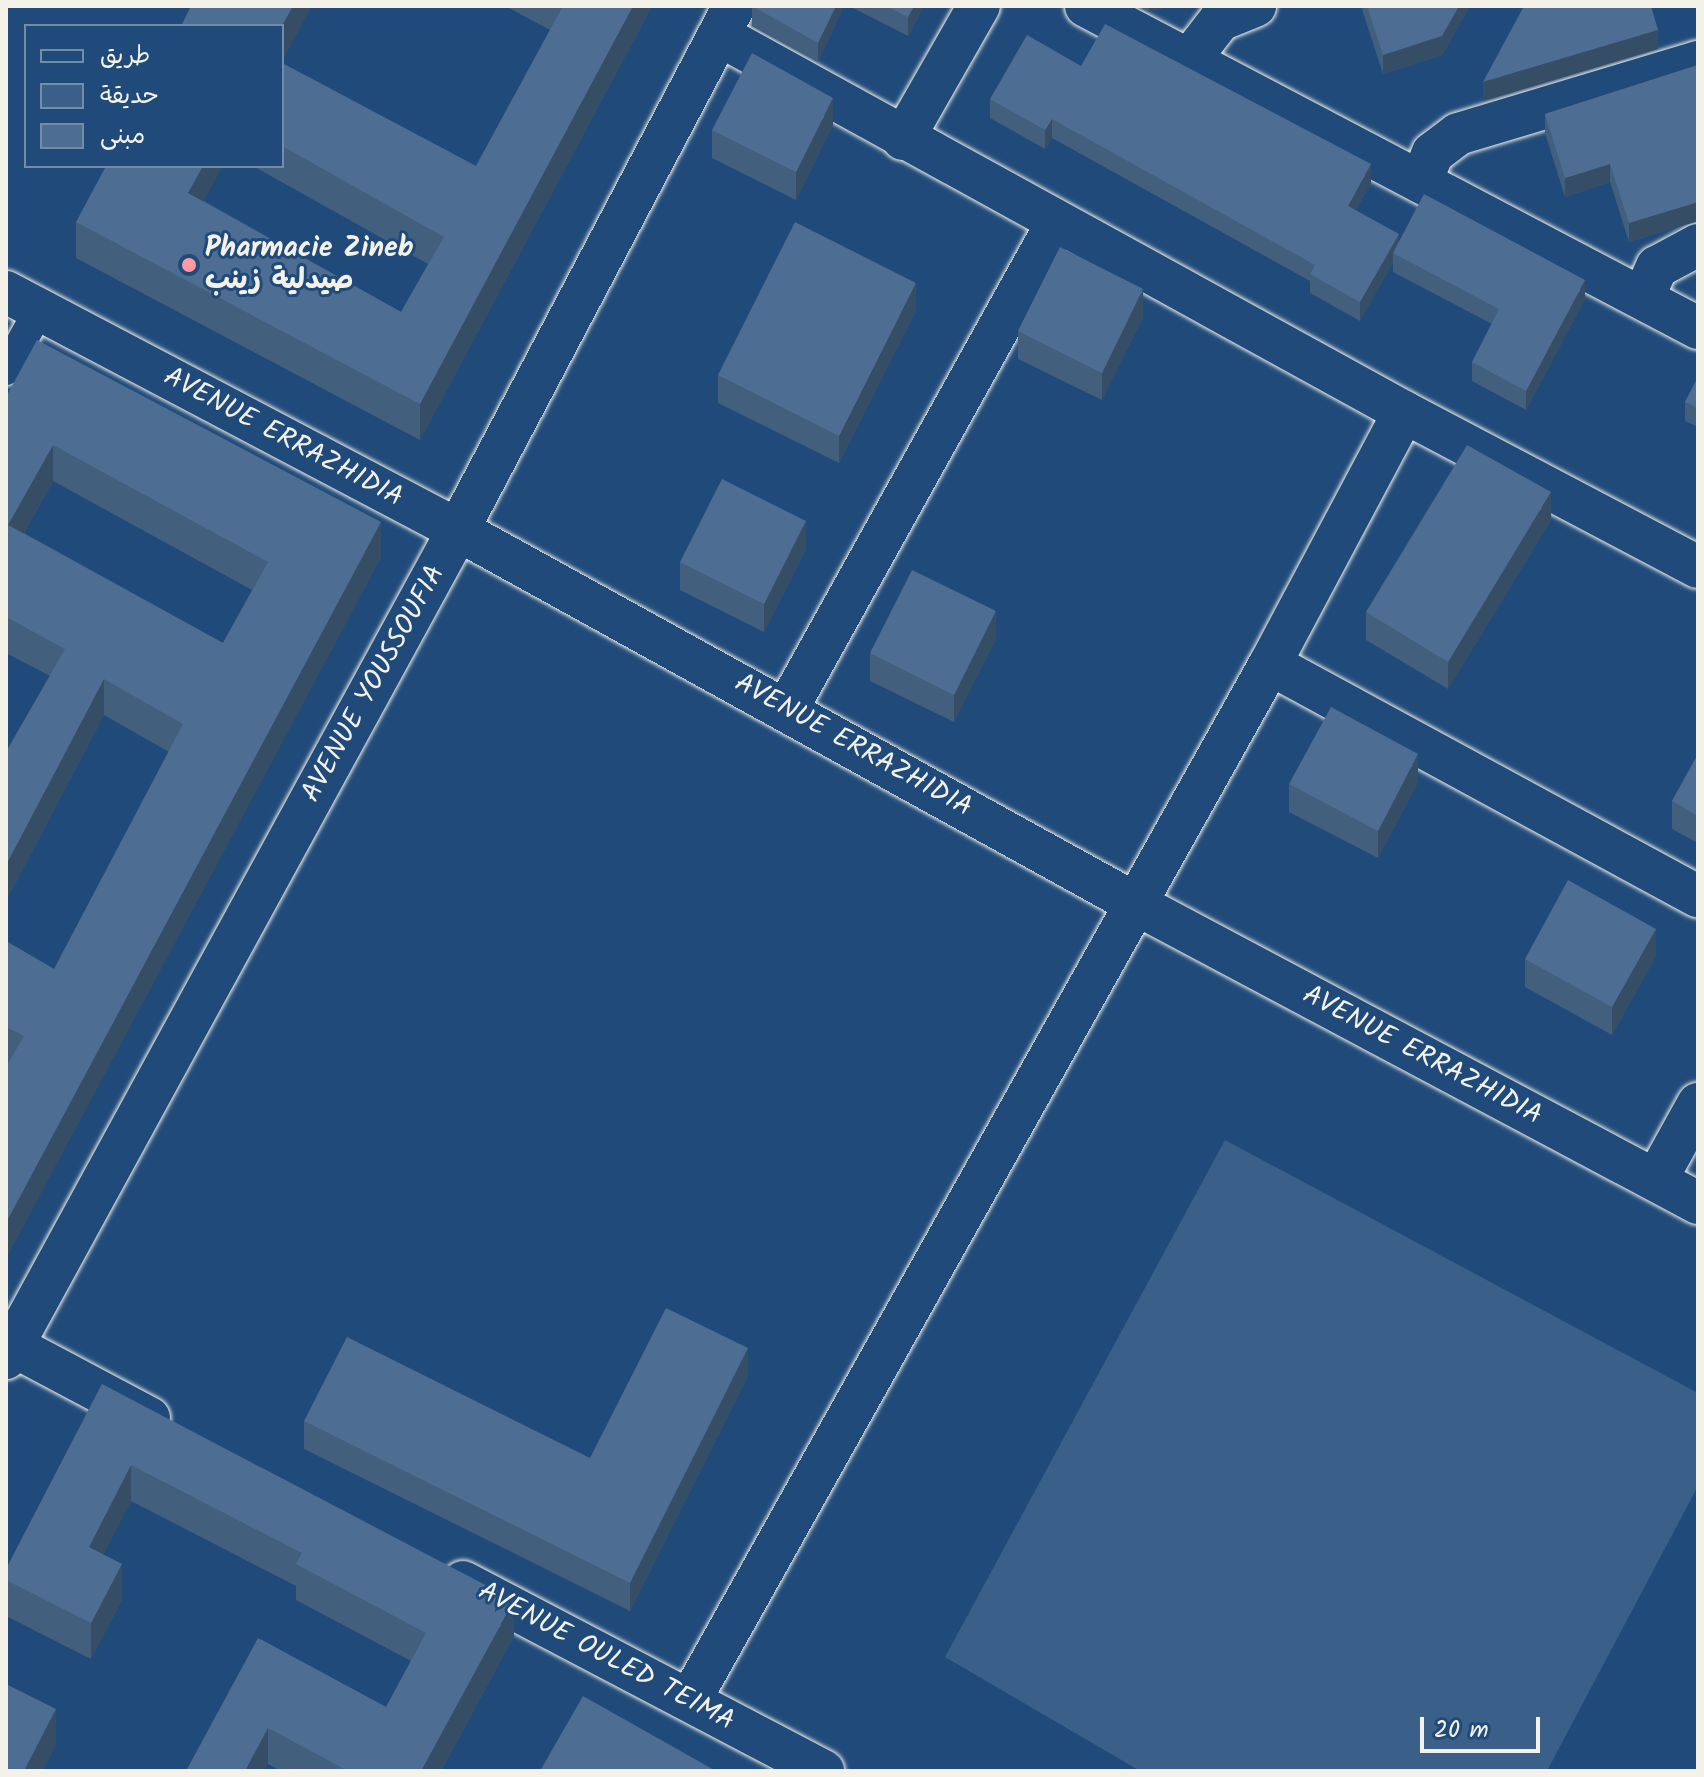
<!DOCTYPE html>
<meta charset="utf-8">
<style>
body{margin:0}
#map{position:relative;width:1704px;height:1777px;overflow:hidden;background:#1f4a7a;font-family:Kalam,"Playpen Sans Arabic",sans-serif}
div>[style]{position:absolute}
.green>*{inset:0;background:#3a5f88}
.roads{filter:drop-shadow(0 0 2px #f4f1e8) drop-shadow(0 0 2px #f4f1e8)}
.pedestrian>*{height:30px;margin:-15px;padding:0 15px;transform-origin:15px;border-radius:15px;background:#1f4a7a}
.minor>*{height:42px;margin:-21px;padding:0 21px;transform-origin:21px;border-radius:21px;background:#1f4a7a}
.wall>*{inset:0;background:#425f7e}
.shaded-wall>*{inset:0;background:#364d66}
.building>*{inset:0;background:#4d6e92}
.dots>*{width:22px;height:22px;translate:-50% -50%;box-sizing:border-box;border:4px solid #1f4a7a;border-radius:50%}
span{translate:-50% -50%;white-space:nowrap;text-align:center;line-height:1.15;-webkit-text-stroke:6px #1f4a7a;paint-order:stroke}
.poi-label{font-size:28px;color:#f4f1e8;font-weight:700}
.left{translate:0 -50%;text-align:left}
.street-label{font-size:28px;color:#f4f1e8}
.frame{position:absolute;inset:0;border:8px solid #f4f1e8;pointer-events:none}
.legend{position:absolute;left:24px;top:24px;width:260px;height:144px;box-sizing:border-box;background:#1f4a7a;border:2px solid #748da6;margin:0;padding:10px 14px;list-style:none;font-size:24px;color:#f4f1e8}
.legend li{display:flex;align-items:center;gap:16px;height:40px}
.legend b{width:40px;border:2px solid #748da6}
.scale{position:absolute;left:1420px;top:1717px;width:120px;height:36px;box-sizing:border-box;border:4px solid #f4f1e8;border-top:0;padding-left:10px;font-size:24px;line-height:28px;white-space:nowrap;color:#f4f1e8;-webkit-text-stroke:6px #1f4a7a;paint-order:stroke}
</style>
<div id="map">
<div class="green">
<div style="clip-path:polygon(1225px 1140px,1698px 1393px,1698px 1486px,1547px 1771px,1140px 1771px,945px 1657px)"></div>
</div>
<div class="roads">
<div class="pedestrian">
<div style="left:6px;top:370px;width:68px;rotate:-61.2deg"></div>
</div>
<div class="minor">
<div style="left:1086px;top:6px;width:692px;rotate:27.75deg"></div>
<div style="left:719px;top:35px;width:782px;rotate:28.83deg"></div>
<div style="left:1404px;top:412px;width:332px;rotate:27.8deg"></div>
<div style="left:1189px;top:60px;width:51px;rotate:-52.2deg"></div>
<div style="left:1220px;top:20px;width:38px;rotate:-22deg"></div>
<div style="left:903px;top:139px;width:153px;rotate:-60.3deg"></div>
<div style="left:1421px;top:182px;width:31px;rotate:-68deg"></div>
<div style="left:1433px;top:153px;width:31px;rotate:-37deg"></div>
<div style="left:1458px;top:134px;width:251px;rotate:-16.7deg"></div>
<div style="left:6px;top:292px;width:511px;rotate:27.77deg"></div>
<div style="left:458px;top:530px;width:774px;rotate:28.88deg"></div>
<div style="left:1136px;top:904px;width:637px;rotate:28.01deg"></div>
<div style="left:1643px;top:298px;width:34px;rotate:-66deg"></div>
<div style="left:1657px;top:267px;width:47px;rotate:-28.2deg"></div>
<div style="left:1270px;top:664px;width:487px;rotate:28.5deg"></div>
<div style="left:787px;top:709px;width:556px;rotate:-60.95deg"></div>
<div style="left:1656px;top:1180px;width:87px;rotate:-61.1deg"></div>
<div style="left:6px;top:1342px;width:162px;rotate:28deg"></div>
<div style="left:6px;top:1358px;width:943px;rotate:-61.37deg"></div>
<div style="left:458px;top:530px;width:592px;rotate:-62.22deg"></div>
<div style="left:463px;top:1582px;width:407px;rotate:27.7deg"></div>
<div style="left:690px;top:1700px;width:1187px;rotate:-60.76deg"></div>
<div style="left:1270px;top:664px;width:285px;rotate:-62deg"></div>
</div>
</div>
<div class="wall">
<div style="clip-path:polygon(505px 6px,652px 6px,420px 440px,76px 258px,76px 222px,204px 201px,401px 312px,428px 264px,253px 166px,282px 166px,282px 63px,476px 166px,550px 30px)"></div>
<div style="clip-path:polygon(752px 6px,844px 6px,818px 62px,752px 26px)"></div>
<div style="clip-path:polygon(849px 6px,924px 6px,908px 36px)"></div>
<div style="clip-path:polygon(1138px 6px,1170px 6px,1149px 12px)"></div>
<div style="clip-path:polygon(1361px 6px,1470px 6px,1442px 55px,1383px 74px)"></div>
<div style="clip-path:polygon(1698px 65px,1698px 221px,1629px 242px,1610px 182px,1565px 197px,1545px 133px,1545px 114px)"></div>
<div style="clip-path:polygon(1081px 66px,1371px 183px,1356px 210px,1399px 243px,1585px 299px,1526px 410px,1472px 381px,1472px 362px,1492px 324px,1393px 272px,1393px 262px,1360px 321px,1310px 293px,1310px 281px,1052px 138px,1045px 149px,990px 118px,990px 99px)"></div>
<div style="clip-path:polygon(833px 125px,796px 200px,712px 158px,712px 130px)"></div>
<div style="clip-path:polygon(916px 311px,839px 463px,718px 403px,718px 375px)"></div>
<div style="clip-path:polygon(1143px 317px,1102px 400px,1018px 359px,1018px 331px)"></div>
<div style="clip-path:polygon(1698px 377px,1698px 427px,1685px 421px,1685px 402px)"></div>
<div style="clip-path:polygon(evenodd,6px 397px,381px 558px,8px 1064px,6px 1063px,6px 941px,54px 969px,169px 752px,104px 715px,6px 901px,6px 752px,50px 676px,6px 653px,6px 397px,53px 481px,252px 590px,223px 643px,24px 533px,53px 481px)"></div>
<div style="clip-path:polygon(1551px 520px,1448px 689px,1366px 640px,1366px 612px)"></div>
<div style="clip-path:polygon(806px 549px,764px 632px,680px 590px,680px 562px)"></div>
<div style="clip-path:polygon(996px 639px,954px 722px,870px 681px,870px 653px)"></div>
<div style="clip-path:polygon(1698px 754px,1698px 843px,1672px 829px,1672px 801px)"></div>
<div style="clip-path:polygon(1418px 782px,1378px 858px,1289px 812px,1289px 784px)"></div>
<div style="clip-path:polygon(1656px 956px,1612px 1035px,1525px 987px,1525px 959px)"></div>
<div style="clip-path:polygon(748px 1376px,630px 1611px,304px 1449px,304px 1421px,590px 1458px)"></div>
<div style="clip-path:polygon(102px 1384px,514px 1636px,441px 1771px,281px 1771px,268px 1764px,258px 1638px,386px 1707px,411px 1661px,296px 1600px,296px 1586px,131px 1501px,103px 1554px,122px 1600px,91px 1659px,6px 1616px,6px 1569px)"></div>
</div>
<div class="shaded-wall">
<div style="clip-path:polygon(293px 6px,312px 6px,282px 62px,282px 26px)"></div>
<div style="clip-path:polygon(633px 6px,652px 6px,420px 440px,420px 404px)"></div>
<div style="clip-path:polygon(836px 6px,844px 6px,818px 62px,818px 43px)"></div>
<div style="clip-path:polygon(914px 6px,924px 6px,908px 36px,908px 17px)"></div>
<div style="clip-path:polygon(1149px 6px,1170px 6px,1149px 12px)"></div>
<div style="clip-path:polygon(1459px 6px,1470px 6px,1442px 55px,1383px 74px,1383px 55px)"></div>
<div style="clip-path:polygon(1658px 30px,1658px 49px,1483px 101px,1483px 82px)"></div>
<div style="clip-path:polygon(833px 98px,833px 125px,796px 200px,796px 172px)"></div>
<div style="clip-path:polygon(1052px 119px,1052px 138px,1045px 149px,1045px 130px)"></div>
<div style="clip-path:polygon(1371px 164px,1371px 183px,1348px 225px,1348px 206px)"></div>
<div style="clip-path:polygon(1610px 164px,1610px 182px,1565px 197px,1565px 178px)"></div>
<div style="clip-path:polygon(203px 166px,223px 166px,188px 229px,188px 193px)"></div>
<div style="clip-path:polygon(1698px 202px,1698px 221px,1629px 242px,1629px 223px)"></div>
<div style="clip-path:polygon(1399px 234px,1399px 253px,1393px 253px,1393px 262px,1360px 321px,1360px 302px)"></div>
<div style="clip-path:polygon(1585px 280px,1585px 299px,1526px 410px,1526px 391px)"></div>
<div style="clip-path:polygon(916px 283px,916px 311px,839px 463px,839px 436px)"></div>
<div style="clip-path:polygon(1143px 289px,1143px 317px,1102px 400px,1102px 373px)"></div>
<div style="clip-path:polygon(53px 445px,53px 481px,8px 561px,8px 525px)"></div>
<div style="clip-path:polygon(1551px 492px,1551px 520px,1448px 689px,1448px 662px)"></div>
<div style="clip-path:polygon(806px 521px,806px 549px,764px 632px,764px 604px)"></div>
<div style="clip-path:polygon(381px 522px,381px 558px,6px 1259px,6px 1223px)"></div>
<div style="clip-path:polygon(996px 611px,996px 639px,954px 722px,954px 695px)"></div>
<div style="clip-path:polygon(104px 679px,104px 715px,6px 901px,6px 865px)"></div>
<div style="clip-path:polygon(1418px 754px,1418px 782px,1378px 858px,1378px 831px)"></div>
<div style="clip-path:polygon(1656px 929px,1656px 956px,1612px 1035px,1612px 1007px)"></div>
<div style="clip-path:polygon(748px 1348px,748px 1376px,630px 1611px,630px 1583px)"></div>
<div style="clip-path:polygon(131px 1465px,131px 1501px,89px 1583px,89px 1547px)"></div>
<div style="clip-path:polygon(122px 1564px,122px 1600px,91px 1659px,91px 1623px)"></div>
<div style="clip-path:polygon(514px 1600px,514px 1636px,441px 1771px,421px 1771px)"></div>
<div style="clip-path:polygon(56px 1709px,56px 1745px,43px 1771px,24px 1771px)"></div>
<div style="clip-path:polygon(268px 1728px,268px 1764px,264px 1771px,245px 1771px)"></div>
</div>
<div class="building">
<div style="clip-path:polygon(191px 6px,293px 6px,282px 26px,181px 26px)"></div>
<div style="clip-path:polygon(563px 6px,633px 6px,420px 404px,76px 222px,106px 166px,203px 166px,188px 193px,401px 312px,444px 237px,282px 146px,282px 63px,476px 166px)"></div>
<div style="clip-path:polygon(752px 6px,836px 6px,818px 43px)"></div>
<div style="clip-path:polygon(886px 6px,914px 6px,908px 17px)"></div>
<div style="clip-path:polygon(1367px 6px,1459px 6px,1442px 36px,1383px 55px)"></div>
<div style="clip-path:polygon(1524px 6px,1651px 6px,1658px 30px,1483px 82px)"></div>
<div style="clip-path:polygon(1105px 24px,1371px 164px,1348px 206px,1399px 234px,1360px 302px,1310px 274px,1315px 265px,1052px 119px,1045px 130px,990px 99px,1027px 35px,1081px 66px)"></div>
<div style="clip-path:polygon(752px 53px,833px 98px,796px 172px,712px 130px)"></div>
<div style="clip-path:polygon(1698px 65px,1698px 202px,1629px 223px,1610px 164px,1565px 178px,1545px 114px)"></div>
<div style="clip-path:polygon(1424px 194px,1585px 280px,1526px 391px,1472px 362px,1499px 309px,1393px 253px)"></div>
<div style="clip-path:polygon(795px 222px,916px 283px,839px 436px,718px 375px)"></div>
<div style="clip-path:polygon(1060px 247px,1143px 289px,1102px 373px,1018px 331px)"></div>
<div style="clip-path:polygon(evenodd,37px 340px,381px 522px,6px 1223px,6px 1067px,24px 1036px,6px 1027px,6px 941px,54px 969px,183px 724px,104px 679px,6px 865px,6px 752px,65px 649px,6px 617px,6px 397px,37px 340px,53px 445px,268px 562px,223px 643px,8px 525px,53px 445px)"></div>
<div style="clip-path:polygon(1698px 377px,1698px 408px,1685px 402px)"></div>
<div style="clip-path:polygon(1467px 445px,1551px 492px,1448px 662px,1366px 612px)"></div>
<div style="clip-path:polygon(722px 479px,806px 521px,764px 604px,680px 562px)"></div>
<div style="clip-path:polygon(912px 570px,996px 611px,954px 695px,870px 653px)"></div>
<div style="clip-path:polygon(1331px 707px,1418px 754px,1378px 831px,1289px 784px)"></div>
<div style="clip-path:polygon(1698px 754px,1698px 816px,1672px 801px)"></div>
<div style="clip-path:polygon(1568px 880px,1656px 929px,1612px 1007px,1525px 959px)"></div>
<div style="clip-path:polygon(666px 1308px,748px 1348px,630px 1583px,304px 1421px,347px 1337px,590px 1458px)"></div>
<div style="clip-path:polygon(102px 1384px,514px 1600px,421px 1771px,348px 1771px,268px 1728px,245px 1771px,186px 1771px,258px 1638px,386px 1707px,426px 1633px,296px 1564px,302px 1553px,131px 1465px,89px 1547px,122px 1564px,91px 1623px,6px 1580px,6px 1569px)"></div>
<div style="clip-path:polygon(6px 1684px,56px 1709px,24px 1771px,13px 1771px,6px 1768px)"></div>
<div style="clip-path:polygon(583px 1696px,716px 1771px,540px 1771px)"></div>
</div>
<div class="dots">
<div style="left:189px;top:265px;background:#ff9aa2"></div>
</div>
<div class="poi-label">
<span class="left" style="left:205px;top:265px">Pharmacie Zineb<br>صيدلية زينب</span>
</div>
<div class="street-label">
<span style="left:283px;top:438px;rotate:28deg">AVENUE ERRAZHIDIA</span>
<span style="left:374px;top:684px;rotate:-61deg">AVENUE YOUSSOUFIA</span>
<span style="left:853px;top:746px;rotate:29deg">AVENUE ERRAZHIDIA</span>
<span style="left:1422px;top:1056px;rotate:28deg">AVENUE ERRAZHIDIA</span>
<span style="left:606px;top:1657px;rotate:28deg">AVENUE OULED TEIMA</span>
</div>
<div class="frame"></div>
<ul class="legend">
<li><b style="height:10px;background:#1f4a7a"></b>طريق</li>
<li><b style="height:22px;background:#3a5f88"></b>حديقة</li>
<li><b style="height:22px;background:#4d6e92"></b>مبنى</li>
</ul>
<div class="scale">20 m</div>
</div>
